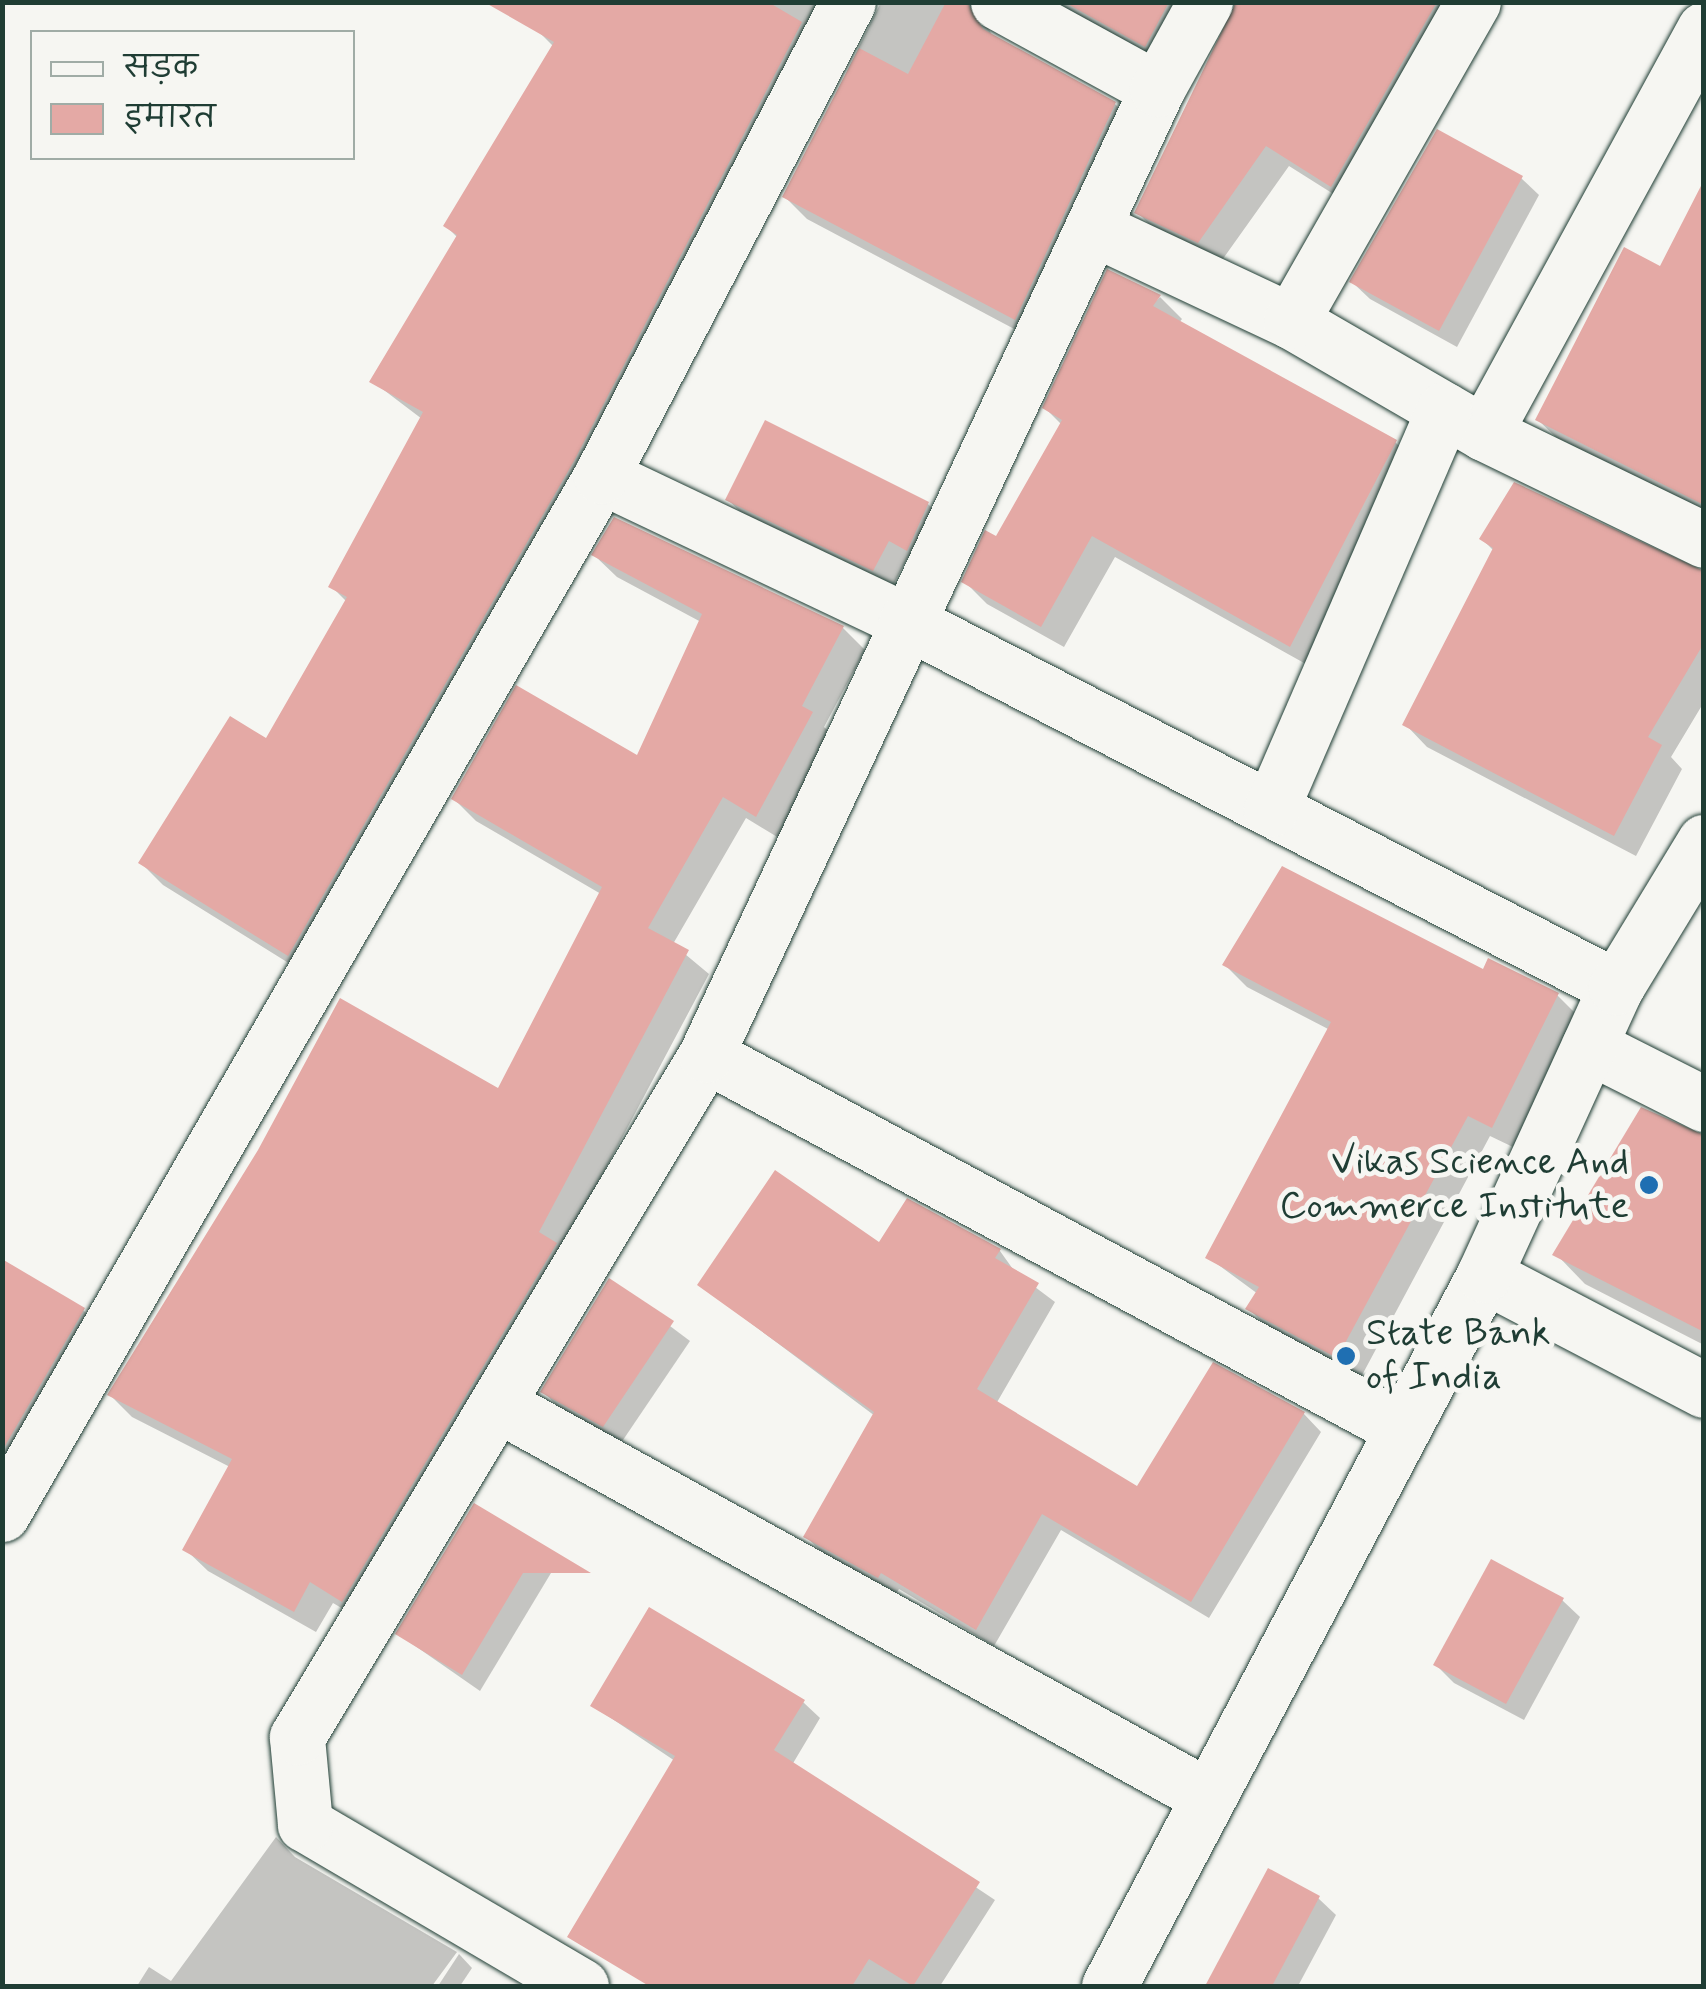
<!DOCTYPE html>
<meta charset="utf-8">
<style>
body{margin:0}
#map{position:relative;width:1706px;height:1989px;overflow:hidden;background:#f6f6f2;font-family:Mynerve,"Playpen Sans Deva",sans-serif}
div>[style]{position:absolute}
.shadow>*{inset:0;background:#0003}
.building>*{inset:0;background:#e4a9a5}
.roads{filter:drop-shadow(0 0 2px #1f3d34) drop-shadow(0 0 2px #1f3d34)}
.minor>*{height:55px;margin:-27.5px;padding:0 27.5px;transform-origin:27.5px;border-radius:27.5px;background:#f6f6f2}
.dots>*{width:28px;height:28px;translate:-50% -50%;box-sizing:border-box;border:5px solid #f6f6f2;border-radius:50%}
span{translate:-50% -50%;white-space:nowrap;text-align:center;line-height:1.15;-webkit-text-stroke:10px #f6f6f2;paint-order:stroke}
.poi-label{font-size:38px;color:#1f3d34}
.right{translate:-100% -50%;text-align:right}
.left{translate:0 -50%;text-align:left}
.frame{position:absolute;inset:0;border:5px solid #1f3d34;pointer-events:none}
.legend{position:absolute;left:30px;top:30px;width:325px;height:130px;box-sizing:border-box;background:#f6f6f2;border:2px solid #a0aca6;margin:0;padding:12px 18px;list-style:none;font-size:30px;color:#1f3d34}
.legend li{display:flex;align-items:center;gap:20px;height:50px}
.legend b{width:50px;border:2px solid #a0aca6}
</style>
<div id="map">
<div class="shadow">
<div style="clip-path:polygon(553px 2px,851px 2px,311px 977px,163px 885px,141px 863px,266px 742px,347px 602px,332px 587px,422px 419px,372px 381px,458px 238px,446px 226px,554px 47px,537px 30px)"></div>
<div style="clip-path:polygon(881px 2px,1000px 2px,988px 28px,994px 38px,1115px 104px,1137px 127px,1037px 341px,807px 219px,785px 197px)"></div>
<div style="clip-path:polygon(1050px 2px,1207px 2px,1168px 67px)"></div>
<div style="clip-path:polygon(1234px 2px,1465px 2px,1354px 207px,1289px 166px,1220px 263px,1159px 234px,1137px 212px,1235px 18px)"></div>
<div style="clip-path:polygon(1521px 178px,1539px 195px,1457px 347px,1370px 299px,1352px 282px)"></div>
<div style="clip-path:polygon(1704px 186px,1704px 514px,1561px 442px,1538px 420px,1661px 269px)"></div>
<div style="clip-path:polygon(1160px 297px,1182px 319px,1179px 323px,1395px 442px,1418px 465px,1313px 668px,1115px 557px,1064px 647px,987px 604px,964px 581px,997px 539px,1062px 425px,1045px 408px)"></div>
<div style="clip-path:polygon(766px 423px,928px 504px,946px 522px,925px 566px,908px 557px,892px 587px,746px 517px,728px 500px)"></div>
<div style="clip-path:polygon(1482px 539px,1704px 573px,1704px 702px,1671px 757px,1682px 769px,1636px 856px,1427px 747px,1405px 724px,1494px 551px)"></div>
<div style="clip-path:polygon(594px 555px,843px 628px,865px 650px,824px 727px,834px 736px,779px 838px,746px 818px,673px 944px,709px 974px,365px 1622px,333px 1603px,316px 1632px,208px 1571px,185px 1549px,230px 1467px,132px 1417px,110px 1395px,499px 1091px,601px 894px,476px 821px,454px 799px,638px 759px,701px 622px,617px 577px)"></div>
<div style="clip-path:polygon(1225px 965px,1484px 973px,1557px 995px,1579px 1017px,1515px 1148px,1490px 1136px,1360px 1379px,1271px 1331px,1249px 1309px,1258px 1294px,1209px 1258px,1330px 1030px,1247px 987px)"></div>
<div style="clip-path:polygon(1704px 1137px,1704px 1345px,1585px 1284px,1556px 1254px)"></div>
<div style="clip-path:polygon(908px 1202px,1000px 1251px,1015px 1272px,1055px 1302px,996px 1404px,1138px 1489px,1214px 1366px,1304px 1414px,1321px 1432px,1209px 1618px,1061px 1530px,994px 1646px,899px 1589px,896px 1594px,824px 1554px,806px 1537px,875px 1416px,700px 1285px,880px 1246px)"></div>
<div style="clip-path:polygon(610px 1281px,690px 1341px,621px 1443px,561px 1409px,543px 1392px)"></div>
<div style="clip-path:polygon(83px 1310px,98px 1325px,2px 1483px,2px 1373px)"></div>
<div style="clip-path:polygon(475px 1506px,557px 1563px,480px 1691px,398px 1634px)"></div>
<div style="clip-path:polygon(1562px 1600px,1580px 1617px,1524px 1720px,1454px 1683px,1436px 1665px)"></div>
<div style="clip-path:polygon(803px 1702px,820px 1718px,792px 1765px,995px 1900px,940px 1986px,762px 1986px,620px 1897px,675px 1761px,593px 1706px)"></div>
<div style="clip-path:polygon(276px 1837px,295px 1857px,457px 1952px,432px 1986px,137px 1986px,149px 1967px,171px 1981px)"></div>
<div style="clip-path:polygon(1269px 1871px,1318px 1898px,1336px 1915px,1298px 1986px,1208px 1986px)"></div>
<div style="clip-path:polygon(459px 1954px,472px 1968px,460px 1986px,438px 1986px)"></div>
</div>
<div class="building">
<div style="clip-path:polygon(484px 2px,768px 2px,802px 22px,574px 461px,288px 956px,138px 863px,230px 716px,266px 738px,347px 597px,328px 587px,423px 412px,369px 382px,457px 235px,443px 226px,554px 42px)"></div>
<div style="clip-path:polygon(946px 2px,967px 2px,983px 29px,1116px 102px,1015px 320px,782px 197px,859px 48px,908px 74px)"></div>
<div style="clip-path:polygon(1064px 2px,1169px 2px,1145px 47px)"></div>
<div style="clip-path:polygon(1236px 2px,1437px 2px,1331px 187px,1266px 146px,1198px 243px,1134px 213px)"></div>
<div style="clip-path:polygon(1437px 129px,1523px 176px,1439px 331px,1349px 282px)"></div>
<div style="clip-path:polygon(1704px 180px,1704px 505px,1535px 420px,1624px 247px,1660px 266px)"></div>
<div style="clip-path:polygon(1107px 269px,1161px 295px,1153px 306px,1397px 440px,1290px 647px,1092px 536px,1041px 627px,961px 582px,985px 530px,996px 536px,1062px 420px,1042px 408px)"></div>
<div style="clip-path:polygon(765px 420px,929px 502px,907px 551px,889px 541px,873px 571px,725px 500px)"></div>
<div style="clip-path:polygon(1514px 482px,1704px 571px,1704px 643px,1648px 737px,1662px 745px,1614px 836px,1402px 725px,1493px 548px,1479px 539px)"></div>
<div style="clip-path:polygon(614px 517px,844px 626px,802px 706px,813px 712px,756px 817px,723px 797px,648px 928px,689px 950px,539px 1232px,557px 1243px,342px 1602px,310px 1582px,294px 1612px,182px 1550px,232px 1459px,107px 1395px,258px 1150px,340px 998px,498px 1088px,602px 887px,451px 799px,516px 685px,637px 755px,702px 614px,591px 555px)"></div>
<div style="clip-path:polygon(1282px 866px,1483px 969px,1488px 958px,1559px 993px,1492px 1128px,1468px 1116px,1337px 1358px,1245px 1309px,1259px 1287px,1205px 1258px,1331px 1022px,1222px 965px)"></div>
<div style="clip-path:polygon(1641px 1107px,1704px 1135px,1704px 1332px,1552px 1255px)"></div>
<div style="clip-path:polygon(775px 1170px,879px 1242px,907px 1198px,1001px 1249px,995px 1258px,1039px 1283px,977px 1389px,1137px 1486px,1213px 1362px,1305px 1412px,1191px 1602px,1042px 1514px,976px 1630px,881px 1573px,878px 1578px,803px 1537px,874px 1412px,697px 1285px)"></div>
<div style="clip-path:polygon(2px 1259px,85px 1308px,2px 1451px)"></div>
<div style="clip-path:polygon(609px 1278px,674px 1321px,603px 1427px,540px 1392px)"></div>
<div style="clip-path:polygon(474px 1503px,591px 1573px,523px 1573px,462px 1675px,395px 1634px)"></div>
<div style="clip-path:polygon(1491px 1559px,1564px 1598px,1506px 1704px,1433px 1665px)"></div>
<div style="clip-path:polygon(649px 1607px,805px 1700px,774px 1750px,980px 1882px,913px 1986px,869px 1959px,852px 1986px,649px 1986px,567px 1937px,675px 1756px,590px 1706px)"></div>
<div style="clip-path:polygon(1268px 1868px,1320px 1896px,1272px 1986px,1205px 1986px)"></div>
</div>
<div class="roads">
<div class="minor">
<div style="left:998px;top:2px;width:181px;rotate:28.7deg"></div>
<div style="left:1093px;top:228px;width:219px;rotate:25.2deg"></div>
<div style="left:1291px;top:321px;width:223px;rotate:30.1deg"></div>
<div style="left:1484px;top:433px;width:245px;rotate:25.9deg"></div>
<div style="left:1291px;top:321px;width:367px;rotate:-60.3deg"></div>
<div style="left:1484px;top:433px;width:460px;rotate:-61.4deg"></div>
<div style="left:601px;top:476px;width:338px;rotate:25.4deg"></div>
<div style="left:906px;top:621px;width:799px;rotate:27.27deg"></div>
<div style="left:1271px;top:809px;width:435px;rotate:-66.6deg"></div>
<div style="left:1589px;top:1046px;width:129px;rotate:26.8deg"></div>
<div style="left:706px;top:1055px;width:787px;rotate:28.23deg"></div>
<div style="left:1484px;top:1275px;width:248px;rotate:27.6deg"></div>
<div style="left:499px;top:1405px;width:809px;rotate:28.91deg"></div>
<div style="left:2px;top:1514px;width:1198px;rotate:-60.01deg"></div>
<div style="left:601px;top:476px;width:534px;rotate:-62.48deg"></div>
<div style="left:581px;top:1986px;width:320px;rotate:-149.6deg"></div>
<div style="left:305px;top:1824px;width:87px;rotate:-95.3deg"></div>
<div style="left:297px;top:1737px;width:795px;rotate:-59.05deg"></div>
<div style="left:706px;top:1055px;width:1066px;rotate:-64.97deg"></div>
<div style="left:1157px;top:89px;width:99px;rotate:-61.1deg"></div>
<div style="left:1109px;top:1986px;width:804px;rotate:-62.19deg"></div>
<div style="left:1484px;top:1275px;width:317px;rotate:-65.4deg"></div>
<div style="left:1616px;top:987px;width:170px;rotate:-58.7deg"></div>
</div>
</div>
<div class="dots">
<div style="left:1649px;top:1185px;background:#1f6fb2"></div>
<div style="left:1346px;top:1356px;background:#1f6fb2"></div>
</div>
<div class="poi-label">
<span class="right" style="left:1629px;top:1185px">Vikas Science And<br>Commerce Institute</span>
<span class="left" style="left:1366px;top:1356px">State Bank<br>of India</span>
</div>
<div class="frame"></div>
<ul class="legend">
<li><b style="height:12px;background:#f6f6f2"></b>सड़क</li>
<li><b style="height:28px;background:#e4a9a5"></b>इमारत</li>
</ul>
</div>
